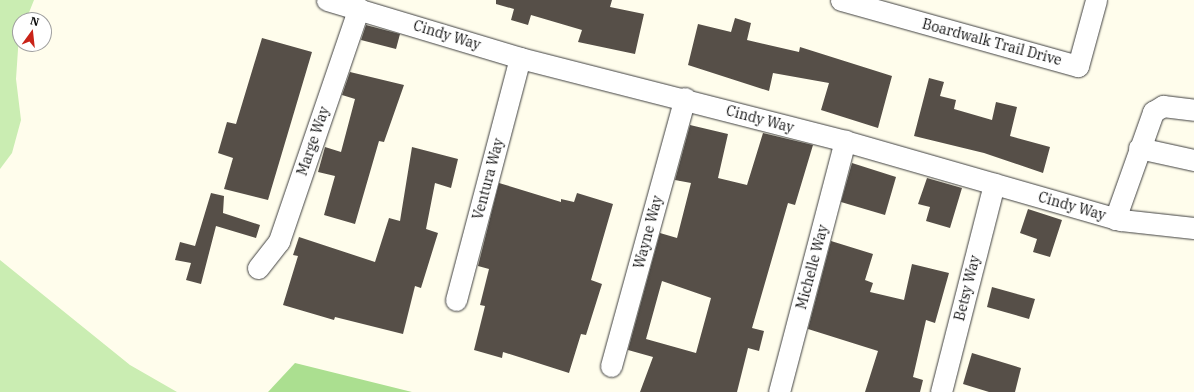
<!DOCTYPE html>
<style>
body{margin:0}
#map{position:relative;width:1194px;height:392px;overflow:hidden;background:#fffdec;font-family:"IBM Plex Serif",serif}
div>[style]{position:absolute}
.green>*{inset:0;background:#caedb2}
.forest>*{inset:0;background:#abdf90}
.building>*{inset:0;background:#564f48}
.roads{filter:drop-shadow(0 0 1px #404040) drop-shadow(0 0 1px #404040)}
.minor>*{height:21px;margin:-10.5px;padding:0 10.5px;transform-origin:10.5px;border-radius:10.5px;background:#fff}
span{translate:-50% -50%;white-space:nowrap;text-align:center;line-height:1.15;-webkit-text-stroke:4px #fff;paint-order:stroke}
.street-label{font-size:14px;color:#0d0d0d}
.north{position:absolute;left:12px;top:12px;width:40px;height:40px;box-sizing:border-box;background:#fff;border:1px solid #9e9e9e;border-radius:50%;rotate:15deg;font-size:11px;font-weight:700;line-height:16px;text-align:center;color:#0d0d0d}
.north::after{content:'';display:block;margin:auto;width:14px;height:18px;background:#c92318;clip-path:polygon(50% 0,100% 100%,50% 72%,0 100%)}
</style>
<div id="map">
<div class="green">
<div style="clip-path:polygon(0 0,34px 0,26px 20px,20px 20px,16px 79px,21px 120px,12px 153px,0 169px)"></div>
<div style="clip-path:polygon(0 260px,130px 365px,177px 392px,0 392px)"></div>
</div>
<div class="forest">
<div style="clip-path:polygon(295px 363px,412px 392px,268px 392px)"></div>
</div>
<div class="building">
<div style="clip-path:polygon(496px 0,612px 0,610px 7px,644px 14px,635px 54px,578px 42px,582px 30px,531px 15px,528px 25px,511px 20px,514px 9px,496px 4px)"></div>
<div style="clip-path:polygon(735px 18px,751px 23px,747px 40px,799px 52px,800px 47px,892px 76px,878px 128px,821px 110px,829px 83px,773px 73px,769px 91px,688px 65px,698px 24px,731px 32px)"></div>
<div style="clip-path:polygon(366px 25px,400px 34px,396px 49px,361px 40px)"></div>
<div style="clip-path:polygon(262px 38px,312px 52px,268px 200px,224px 189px,233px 158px,218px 153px,227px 122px,236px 124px)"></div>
<div style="clip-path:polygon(350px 72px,404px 85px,384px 142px,379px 141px,355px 224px,324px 215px,335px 176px,318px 172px,325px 147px,341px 152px,355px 99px,342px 95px)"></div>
<div style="clip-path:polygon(929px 78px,944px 82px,940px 96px,956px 100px,954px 109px,992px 120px,996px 102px,1017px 107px,1010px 136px,1050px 147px,1043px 173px,984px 153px,914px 136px)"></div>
<div style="clip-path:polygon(evenodd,690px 125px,728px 134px,718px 178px,747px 185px,763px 133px,813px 145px,795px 205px,788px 203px,752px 328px,764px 331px,759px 351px,748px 348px,737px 392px,640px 392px,653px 357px,628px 350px,660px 233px,677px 238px,691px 183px,675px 180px,690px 125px,662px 281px,711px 298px,696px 353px,646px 339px,662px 281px)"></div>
<div style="clip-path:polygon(412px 147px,458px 159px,451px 188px,435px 183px,426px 229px,438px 233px,421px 288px,415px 286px,403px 334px,335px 317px,334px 320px,283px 305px,298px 256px,293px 255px,299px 237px,375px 262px,389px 218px,400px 221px)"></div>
<div style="clip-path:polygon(852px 163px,896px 177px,885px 215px,841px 202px)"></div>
<div style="clip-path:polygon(927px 178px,962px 188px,950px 228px,926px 221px,930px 207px,918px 204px)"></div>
<div style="clip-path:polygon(499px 183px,561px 202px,561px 199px,574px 202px,577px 193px,613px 204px,591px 280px,602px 284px,586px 335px,581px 334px,569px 373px,503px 352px,502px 358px,474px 350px,485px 306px,480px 305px,489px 269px,478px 266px)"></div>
<div style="clip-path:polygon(211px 193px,224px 196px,223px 213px,260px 225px,256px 238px,216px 226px,201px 284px,186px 280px,191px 263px,175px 260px,180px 242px,195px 246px)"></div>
<div style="clip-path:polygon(1028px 209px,1062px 220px,1050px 257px,1033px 252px,1037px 239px,1020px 233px)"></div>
<div style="clip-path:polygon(831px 241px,873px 254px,865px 280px,873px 283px,870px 292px,904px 300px,912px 264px,949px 273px,935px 323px,926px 320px,913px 377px,923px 380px,920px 392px,865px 392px,878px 351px,808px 329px)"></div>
<div style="clip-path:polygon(992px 287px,1035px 299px,1029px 319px,987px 307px)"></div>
<div style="clip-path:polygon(972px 353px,1021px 368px,1015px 392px,989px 392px,963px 384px)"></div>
</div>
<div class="roads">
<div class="minor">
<div style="left:327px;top:0;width:202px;rotate:16.7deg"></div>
<div style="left:520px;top:58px;width:335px;rotate:14.3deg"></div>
<div style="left:845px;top:141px;width:287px;rotate:16deg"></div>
<div style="left:1121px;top:220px;width:73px;rotate:6.3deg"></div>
<div style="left:841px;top:0;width:246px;rotate:15.6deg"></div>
<div style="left:1078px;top:66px;width:68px;rotate:-74.7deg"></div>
<div style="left:1139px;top:148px;width:56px;rotate:12.3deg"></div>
<div style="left:1115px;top:219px;width:114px;rotate:-70.4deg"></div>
<div style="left:1153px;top:112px;width:12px;rotate:-31deg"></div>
<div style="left:1163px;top:106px;width:31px;rotate:7deg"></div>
<div style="left:258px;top:268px;width:34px;rotate:-52deg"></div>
<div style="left:279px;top:241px;width:246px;rotate:-71.1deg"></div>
<div style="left:456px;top:300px;width:250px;rotate:-75.2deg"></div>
<div style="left:611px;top:366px;width:278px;rotate:-74.6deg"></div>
<div style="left:779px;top:392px;width:260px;rotate:-75.3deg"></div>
<div style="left:941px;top:392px;width:215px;rotate:-75.7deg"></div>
</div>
</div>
<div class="street-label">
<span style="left:447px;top:35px;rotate:17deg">Cindy Way</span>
<span style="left:992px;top:42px;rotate:15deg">Boardwalk Trail Drive</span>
<span style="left:760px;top:119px;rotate:15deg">Cindy Way</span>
<span style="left:313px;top:141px;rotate:-71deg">Marge Way</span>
<span style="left:488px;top:179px;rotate:-75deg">Ventura Way</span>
<span style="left:1072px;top:206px;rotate:16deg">Cindy Way</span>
<span style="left:648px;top:232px;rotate:-75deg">Wayne Way</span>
<span style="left:812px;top:267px;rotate:-75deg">Michelle Way</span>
<span style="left:967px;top:288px;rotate:-76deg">Betsy Way</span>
</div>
<div class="north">N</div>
</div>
